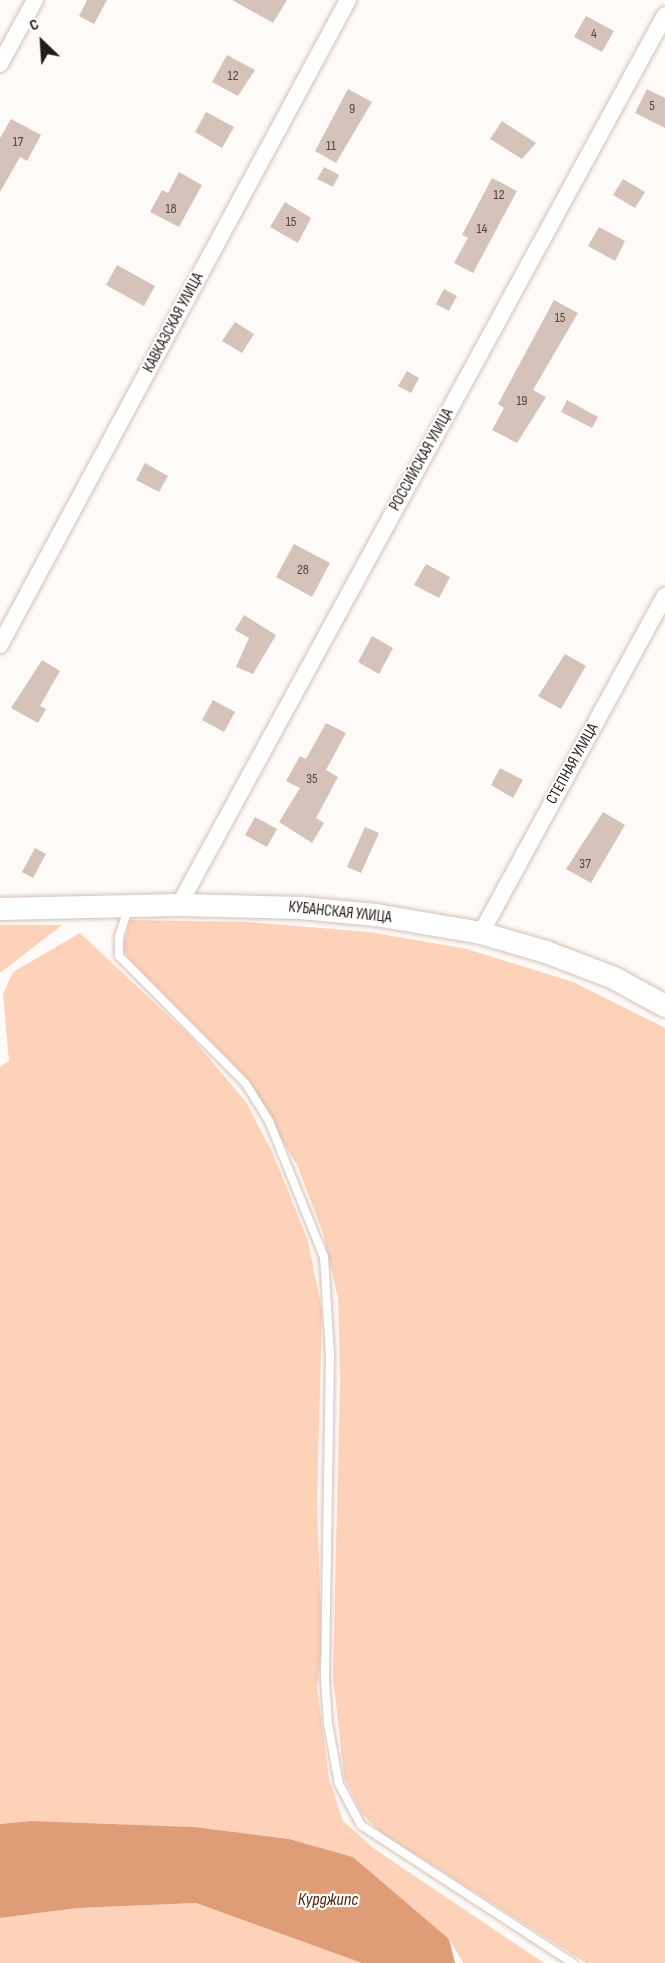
<!DOCTYPE html>
<meta charset="utf-8">
<style>
body{margin:0}
#map{position:relative;width:665px;height:1963px;overflow:hidden;background:#fefaf8;font-family:"Sofia Sans Condensed",sans-serif}
div>[style]{position:absolute}
.green>*{inset:0;background:#fed1b9}
.water>*{inset:0;background:#df9d77}
.building>*{inset:0;background:#d5c3b9}
.roads{filter:drop-shadow(0 0 2px #d3c1b7) drop-shadow(0 0 2px #d3c1b7)}
.lane>*{height:8px;margin:-4px;padding:0 4px;transform-origin:4px;border-radius:4px;background:#fff}
.street>*{height:16px;margin:-8px;padding:0 8px;transform-origin:8px;border-radius:8px;background:#fff}
.secondary>*{height:22px;margin:-11px;padding:0 11px;transform-origin:11px;border-radius:11px;background:#fff}
span{translate:-50% -50%;white-space:nowrap;text-align:center;line-height:1.15;-webkit-text-stroke:4.5px #fff;paint-order:stroke}
.number-label{font-size:14px;color:#4f4540}
.number-label span{-webkit-text-stroke-width:0}
.street-label{font-size:16px;color:#221b18}
.water-label{font-size:18px;color:#4e2407;font-style:italic}
.north{position:absolute;left:12px;top:12px;width:60px;height:60px;-webkit-text-stroke:4px #fff;paint-order:stroke;rotate:335deg;font-size:16px;font-weight:700;line-height:24px;text-align:center;color:#221b18}
.north::after{content:'';display:block;margin:auto;width:21px;height:27px;background:#221b18;clip-path:polygon(50% 0,100% 100%,50% 72%,0 100%)}
</style>
<div id="map">
<div class="green">
<div style="clip-path:polygon(130px 920px,247px 922px,369px 932px,467px 949px,573px 982px,665px 1028px,665px 1963px,586px 1963px,382px 1833px,362px 1814px,344px 1777px,333px 1676px,340px 1380px,338px 1298px,323px 1233px,297px 1165px,241px 1072px,130px 960px,123px 948px)"></div>
<div style="clip-path:polygon(0 925px,62px 925px,0 973px)"></div>
<div style="clip-path:polygon(80px 933px,192px 1038px,246px 1102px,273px 1154px,308px 1241px,322px 1311px,317px 1503px,322px 1648px,317px 1688px,329px 1779px,343px 1821px,376px 1850px,544px 1963px,463px 1963px,449px 1939px,353px 1857px,289px 1839px,194px 1827px,31px 1821px,0 1824px,0 1067px,9px 1061px,3px 994px,13px 972px)"></div>
<div style="clip-path:polygon(196px 1903px,362px 1963px,0 1963px,0 1918px,78px 1908px)"></div>
</div>
<div class="water">
<div style="clip-path:polygon(31px 1821px,194px 1827px,289px 1839px,353px 1857px,449px 1939px,455px 1963px,362px 1963px,196px 1903px,78px 1908px,0 1918px,0 1824px)"></div>
</div>
<div class="building">
<div style="clip-path:polygon(87px 0,107px 0,94px 24px,79px 16px)"></div>
<div style="clip-path:polygon(232px 0,287px 0,273px 23px)"></div>
<div style="clip-path:polygon(586px 16px,614px 31px,602px 52px,574px 37px)"></div>
<div style="clip-path:polygon(227px 55px,255px 70px,238px 96px,212px 82px)"></div>
<div style="clip-path:polygon(348px 89px,372px 102px,336px 163px,315px 151px)"></div>
<div style="clip-path:polygon(647px 89px,665px 98px,665px 128px,635px 113px)"></div>
<div style="clip-path:polygon(206px 112px,234px 127px,222px 148px,195px 132px)"></div>
<div style="clip-path:polygon(11px 119px,41px 135px,27px 161px,20px 157px,0 192px,0 138px)"></div>
<div style="clip-path:polygon(502px 121px,536px 143px,522px 159px,490px 139px)"></div>
<div style="clip-path:polygon(324px 167px,339px 175px,333px 187px,317px 179px)"></div>
<div style="clip-path:polygon(179px 172px,202px 185px,179px 227px,150px 212px,162px 190px,168px 193px)"></div>
<div style="clip-path:polygon(492px 178px,517px 191px,473px 273px,454px 263px,468px 238px,462px 235px)"></div>
<div style="clip-path:polygon(623px 179px,645px 192px,635px 208px,613px 195px)"></div>
<div style="clip-path:polygon(285px 202px,311px 218px,298px 243px,270px 227px)"></div>
<div style="clip-path:polygon(599px 227px,625px 241px,615px 261px,588px 246px)"></div>
<div style="clip-path:polygon(117px 265px,155px 286px,144px 306px,106px 285px)"></div>
<div style="clip-path:polygon(444px 289px,457px 296px,449px 311px,436px 304px)"></div>
<div style="clip-path:polygon(554px 300px,578px 313px,533px 390px,546px 397px,517px 443px,492px 430px,504px 408px,498px 404px)"></div>
<div style="clip-path:polygon(235px 322px,254px 334px,242px 353px,222px 341px)"></div>
<div style="clip-path:polygon(407px 371px,419px 378px,411px 393px,398px 386px)"></div>
<div style="clip-path:polygon(567px 400px,598px 417px,592px 428px,561px 412px)"></div>
<div style="clip-path:polygon(145px 463px,168px 476px,159px 492px,136px 480px)"></div>
<div style="clip-path:polygon(294px 544px,330px 563px,312px 597px,276px 577px)"></div>
<div style="clip-path:polygon(426px 564px,450px 577px,439px 598px,414px 585px)"></div>
<div style="clip-path:polygon(244px 615px,276px 635px,253px 674px,236px 667px,249px 638px,235px 630px)"></div>
<div style="clip-path:polygon(372px 636px,393px 648px,379px 674px,358px 662px)"></div>
<div style="clip-path:polygon(565px 654px,586px 666px,561px 709px,538px 696px)"></div>
<div style="clip-path:polygon(42px 660px,60px 671px,40px 706px,46px 709px,38px 723px,11px 708px)"></div>
<div style="clip-path:polygon(213px 700px,235px 712px,224px 732px,202px 720px)"></div>
<div style="clip-path:polygon(326px 723px,346px 733px,326px 770px,338px 777px,316px 818px,324px 823px,312px 843px,279px 822px,300px 788px,286px 781px,300px 756px,306px 759px)"></div>
<div style="clip-path:polygon(500px 768px,523px 780px,513px 798px,491px 785px)"></div>
<div style="clip-path:polygon(603px 812px,625px 825px,591px 883px,566px 869px)"></div>
<div style="clip-path:polygon(255px 817px,277px 829px,267px 847px,245px 835px)"></div>
<div style="clip-path:polygon(365px 827px,379px 833px,361px 873px,347px 867px)"></div>
<div style="clip-path:polygon(35px 848px,46px 854px,33px 878px,22px 872px)"></div>
</div>
<div class="roads">
<div class="lane">
<div style="left:129px;top:906px;width:33px;rotate:108deg"></div>
<div style="left:119px;top:937px;width:19px;rotate:90deg"></div>
<div style="left:119px;top:956px;width:180px;rotate:45.2deg"></div>
<div style="left:246px;top:1084px;width:44px;rotate:58.1deg"></div>
<div style="left:269px;top:1121px;width:147px;rotate:68deg"></div>
<div style="left:324px;top:1257px;width:99px;rotate:86.5deg"></div>
<div style="left:330px;top:1356px;width:324px;rotate:90.9deg"></div>
<div style="left:325px;top:1680px;width:44px;rotate:86.1deg"></div>
<div style="left:328px;top:1724px;width:61px;rotate:79.6deg"></div>
<div style="left:339px;top:1784px;width:47px;rotate:61.8deg"></div>
<div style="left:361px;top:1825px;width:253px;rotate:33.1deg"></div>
</div>
<div class="street">
<div style="left:0;top:64px;width:73px;rotate:-61.3deg"></div>
<div style="left:0;top:645px;width:733px;rotate:-61.65deg"></div>
<div style="left:179px;top:905px;width:1014px;rotate:-61.36deg"></div>
<div style="left:481px;top:933px;width:384px;rotate:-61.4deg"></div>
</div>
<div class="secondary">
<div style="left:0;top:909px;width:179px;rotate:-1.3deg"></div>
<div style="left:179px;top:905px;width:122px;rotate:1.4deg"></div>
<div style="left:301px;top:908px;width:75px;rotate:5.3deg"></div>
<div style="left:376px;top:915px;width:107px;rotate:9.7deg"></div>
<div style="left:481px;top:933px;width:68px;rotate:16.3deg"></div>
<div style="left:546px;top:952px;width:73px;rotate:20.9deg"></div>
<div style="left:614px;top:978px;width:58px;rotate:28.8deg"></div>
</div>
</div>
<div class="number-label">
<span style="left:594px;top:34px">4</span>
<span style="left:233px;top:76px">12</span>
<span style="left:652px;top:106px">5</span>
<span style="left:352px;top:109px">9</span>
<span style="left:18px;top:142px">17</span>
<span style="left:331px;top:146px">11</span>
<span style="left:499px;top:195px">12</span>
<span style="left:171px;top:209px">18</span>
<span style="left:291px;top:222px">15</span>
<span style="left:482px;top:229px">14</span>
<span style="left:560px;top:318px">15</span>
<span style="left:522px;top:401px">19</span>
<span style="left:303px;top:570px">28</span>
<span style="left:312px;top:779px">35</span>
<span style="left:585px;top:864px">37</span>
</div>
<div class="street-label">
<span style="left:174px;top:323px;rotate:-62deg">КАВКАЗСКАЯ УЛИЦА</span>
<span style="left:422px;top:460px;rotate:-61deg">РОССИЙСКАЯ УЛИЦА</span>
<span style="left:573px;top:764px;rotate:-61deg">СТЕПНАЯ УЛИЦА</span>
<span style="left:340px;top:913px;rotate:6deg">КУБАНСКАЯ УЛИЦА</span>
</div>
<div class="water-label">
<span style="left:328px;top:1900px">Курджипс</span>
</div>
<div class="north">С</div>
</div>
